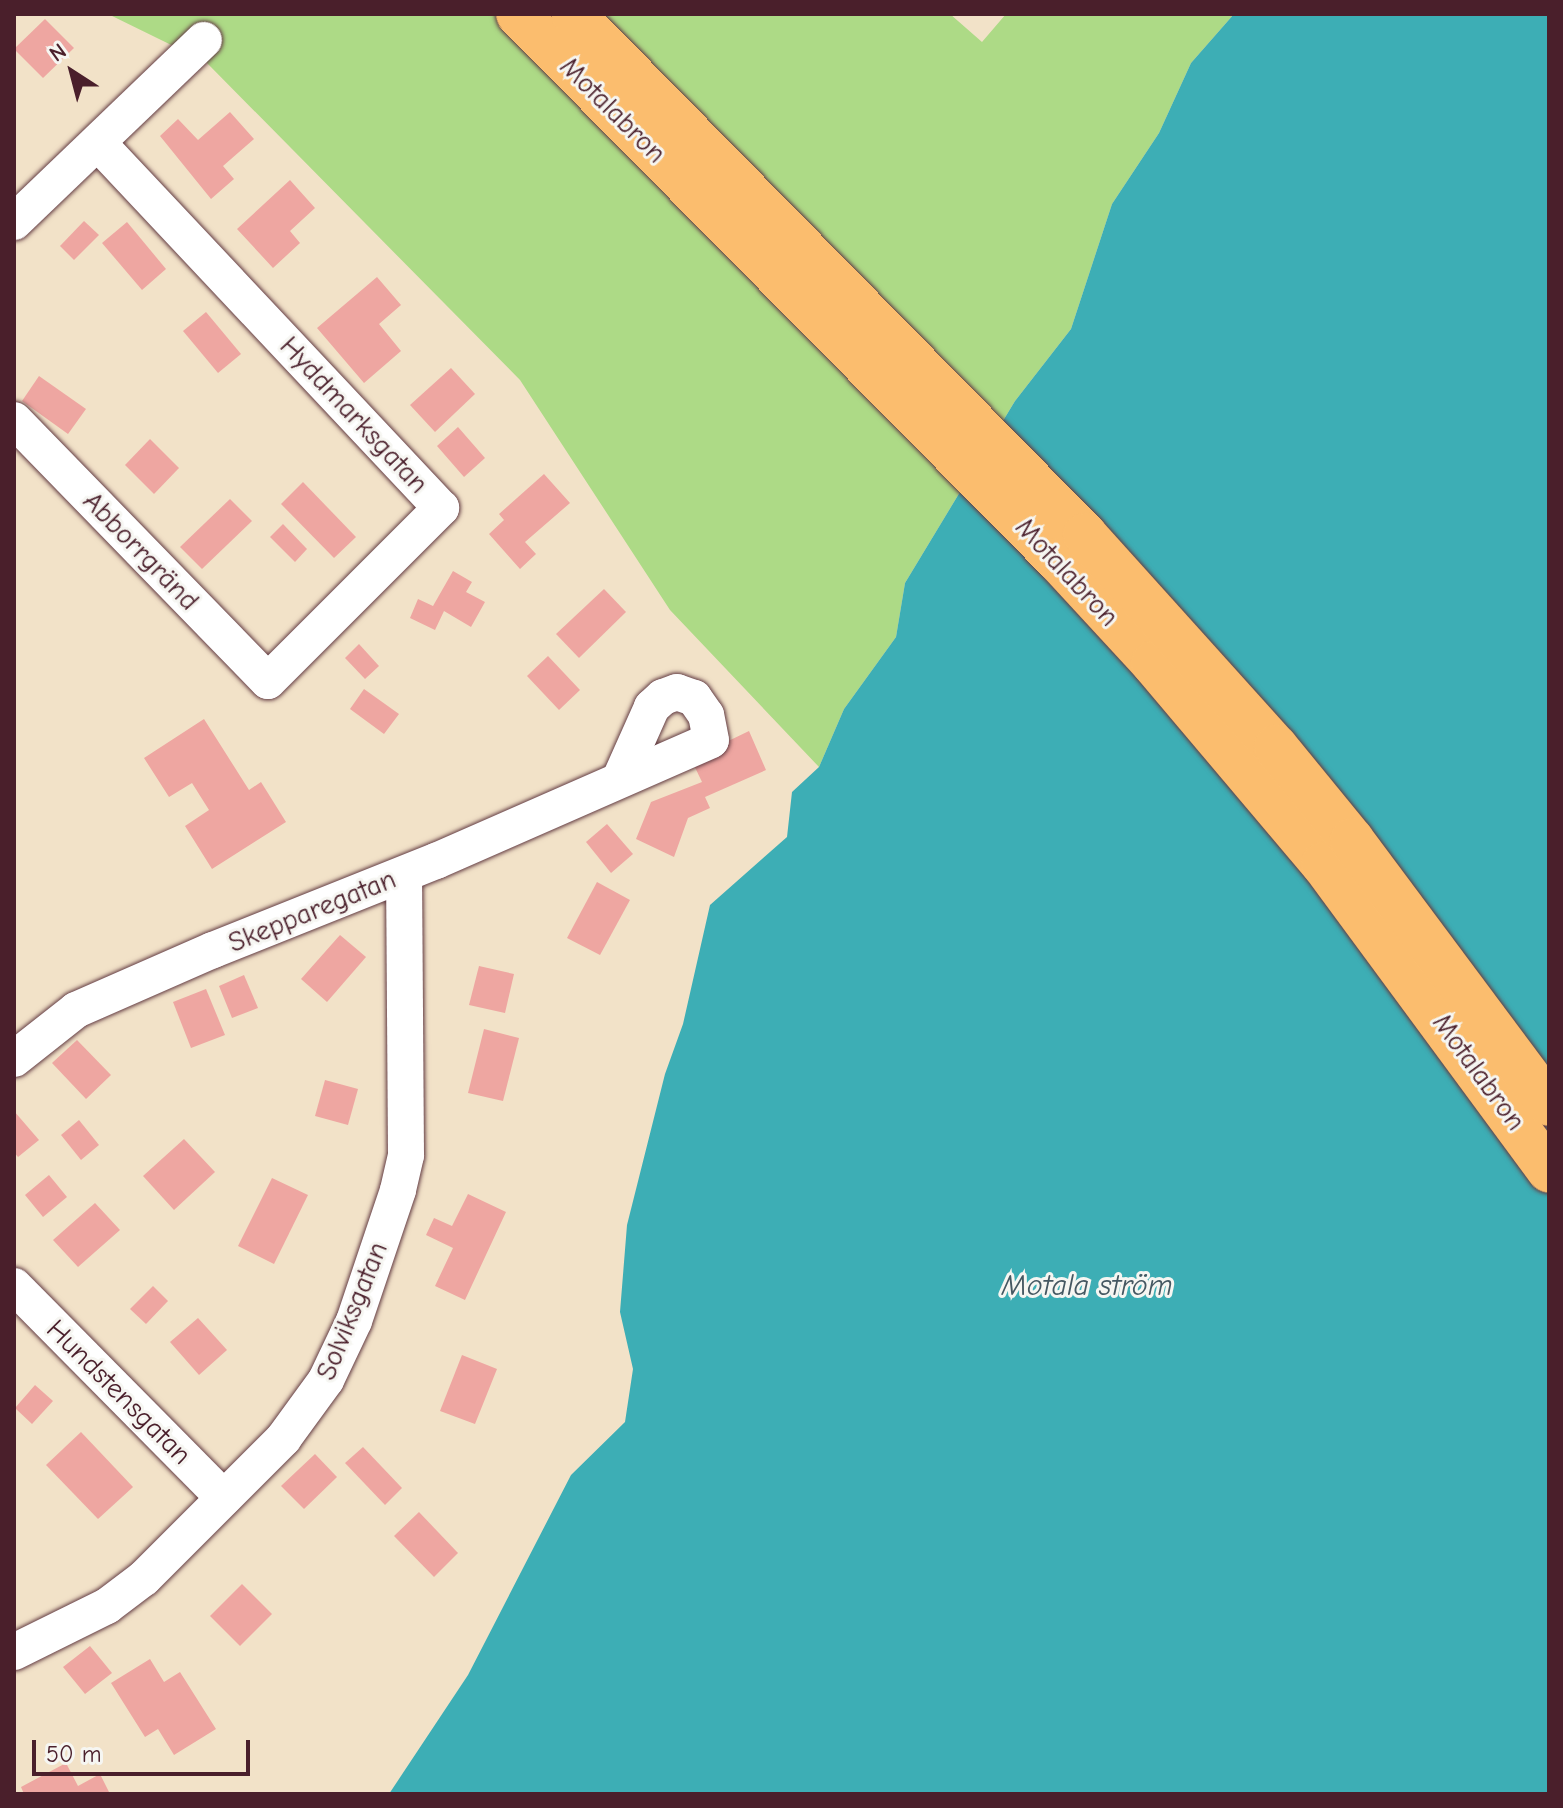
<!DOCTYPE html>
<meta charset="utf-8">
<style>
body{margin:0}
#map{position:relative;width:1563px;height:1808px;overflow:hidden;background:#f2e2c8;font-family:"Comic Neue",sans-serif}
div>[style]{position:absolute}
.green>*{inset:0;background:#adda86}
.water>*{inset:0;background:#3daeb5}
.building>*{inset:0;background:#eea6a1}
.roads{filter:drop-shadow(0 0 2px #633c43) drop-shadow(0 0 2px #633c43)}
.minor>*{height:36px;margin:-18px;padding:0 18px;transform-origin:18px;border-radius:18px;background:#fff}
.highway>*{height:44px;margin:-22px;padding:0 22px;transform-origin:22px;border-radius:22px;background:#fbbd6e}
span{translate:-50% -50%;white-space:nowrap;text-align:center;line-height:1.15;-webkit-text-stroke:6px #f6f6f2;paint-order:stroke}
.street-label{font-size:28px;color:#4a1f2b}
.water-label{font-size:30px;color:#455862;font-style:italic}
.frame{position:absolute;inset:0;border:16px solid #4a1f2b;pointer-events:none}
.north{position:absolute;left:32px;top:32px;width:80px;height:80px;-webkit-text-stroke:6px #f6f6f2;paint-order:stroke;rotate:324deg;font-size:22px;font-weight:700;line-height:32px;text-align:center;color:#4a1f2b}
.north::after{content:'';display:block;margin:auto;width:28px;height:36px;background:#4a1f2b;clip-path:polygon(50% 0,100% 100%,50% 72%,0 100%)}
.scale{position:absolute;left:32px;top:1740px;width:218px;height:36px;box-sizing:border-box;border:4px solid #4a1f2b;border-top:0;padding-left:10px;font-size:24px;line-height:28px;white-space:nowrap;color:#4a1f2b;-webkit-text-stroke:6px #f6f6f2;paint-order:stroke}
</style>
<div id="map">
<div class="green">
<div style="clip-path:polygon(108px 14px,950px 14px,982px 42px,1006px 14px,1234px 14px,1191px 63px,1159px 133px,1112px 204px,1071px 329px,1015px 401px,905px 583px,896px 637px,844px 709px,819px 767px,670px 610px,520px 380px,206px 62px)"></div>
</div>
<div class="water">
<div style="clip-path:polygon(1234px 14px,1549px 14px,1549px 1794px,389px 1794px,468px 1675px,571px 1475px,625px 1422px,633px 1369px,620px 1312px,627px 1225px,665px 1074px,683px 1024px,710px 905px,787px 837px,792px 792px,819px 767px,844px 709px,896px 637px,905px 583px,1015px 401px,1071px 329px,1112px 204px,1159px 133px,1191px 63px)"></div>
</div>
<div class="building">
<div style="clip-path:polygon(45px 19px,74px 48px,43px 78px,14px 49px)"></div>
<div style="clip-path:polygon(230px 112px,254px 139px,223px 166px,234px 179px,211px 199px,160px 136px,178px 119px,198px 140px)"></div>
<div style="clip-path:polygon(290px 180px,315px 208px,290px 231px,300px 243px,273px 268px,237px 229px)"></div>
<div style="clip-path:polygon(84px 221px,99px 235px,74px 260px,60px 246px)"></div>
<div style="clip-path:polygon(127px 222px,166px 269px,142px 290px,102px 243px)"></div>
<div style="clip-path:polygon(377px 277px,401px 305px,379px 324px,401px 351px,364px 383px,317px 328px)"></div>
<div style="clip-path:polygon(206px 312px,241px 354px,218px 373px,183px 331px)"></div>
<div style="clip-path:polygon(451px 368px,475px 394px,435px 432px,410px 405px)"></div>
<div style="clip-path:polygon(39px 376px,86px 409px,68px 434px,22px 401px)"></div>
<div style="clip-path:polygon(458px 427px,485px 458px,464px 477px,437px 446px)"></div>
<div style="clip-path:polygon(150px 439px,179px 468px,154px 494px,125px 465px)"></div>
<div style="clip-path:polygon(544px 474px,570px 503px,525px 542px,536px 554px,520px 569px,489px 534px,504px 520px,499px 514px)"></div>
<div style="clip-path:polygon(303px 482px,356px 537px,334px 558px,281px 504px)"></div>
<div style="clip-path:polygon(230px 499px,252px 521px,202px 569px,180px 547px)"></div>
<div style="clip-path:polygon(283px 524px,307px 549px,295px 562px,270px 537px)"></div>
<div style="clip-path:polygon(453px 571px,472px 582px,466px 592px,485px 602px,471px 627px,444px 611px,435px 630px,410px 618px,418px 599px,433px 606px)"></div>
<div style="clip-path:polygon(604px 589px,626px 612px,579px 658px,556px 634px)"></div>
<div style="clip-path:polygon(359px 644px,379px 666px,365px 679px,345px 658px)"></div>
<div style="clip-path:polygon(548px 656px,580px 690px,559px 710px,527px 676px)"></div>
<div style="clip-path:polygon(364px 689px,399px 714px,384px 734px,350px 709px)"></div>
<div style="clip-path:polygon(204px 719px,249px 790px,261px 782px,286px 822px,212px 869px,185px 826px,209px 810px,192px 783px,169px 797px,144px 758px)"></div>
<div style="clip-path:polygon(749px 731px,766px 770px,705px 797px,710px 808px,688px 818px,674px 857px,636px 839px,651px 802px,702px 782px,691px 759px)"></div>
<div style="clip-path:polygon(607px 824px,633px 854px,611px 873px,586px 842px)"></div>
<div style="clip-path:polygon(597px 882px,630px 900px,600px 955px,567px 938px)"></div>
<div style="clip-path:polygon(340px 935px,366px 957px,327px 1002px,301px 979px)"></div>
<div style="clip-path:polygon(479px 966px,514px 974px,505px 1013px,469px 1005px)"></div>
<div style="clip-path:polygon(244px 975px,258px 1008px,232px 1018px,219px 986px)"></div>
<div style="clip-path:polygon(206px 989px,225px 1035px,191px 1048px,173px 1002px)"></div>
<div style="clip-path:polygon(484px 1029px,519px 1038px,503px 1101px,468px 1093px)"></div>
<div style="clip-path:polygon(77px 1040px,111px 1075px,86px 1099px,52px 1063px)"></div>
<div style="clip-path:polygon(325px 1080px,358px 1089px,348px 1125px,315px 1116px)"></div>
<div style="clip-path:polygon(14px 1111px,39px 1140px,18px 1157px,14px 1152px)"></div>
<div style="clip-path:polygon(79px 1120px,99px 1145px,81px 1160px,61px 1135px)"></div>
<div style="clip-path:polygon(184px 1139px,215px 1172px,174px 1210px,143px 1176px)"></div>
<div style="clip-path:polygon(49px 1175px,67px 1197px,43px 1217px,25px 1195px)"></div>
<div style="clip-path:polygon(272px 1178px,308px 1195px,274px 1264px,238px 1246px)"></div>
<div style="clip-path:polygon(468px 1194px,506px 1212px,465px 1300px,435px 1286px,453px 1248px,426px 1235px,434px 1218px,452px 1226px)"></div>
<div style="clip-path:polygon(95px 1203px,120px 1230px,78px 1267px,53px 1240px)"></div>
<div style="clip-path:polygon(153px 1286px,168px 1301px,146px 1324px,130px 1309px)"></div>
<div style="clip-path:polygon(198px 1318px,227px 1350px,199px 1375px,170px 1342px)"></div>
<div style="clip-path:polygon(462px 1355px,497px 1369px,475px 1424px,440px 1411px)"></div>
<div style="clip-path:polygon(35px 1385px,53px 1401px,32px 1424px,15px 1408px)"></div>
<div style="clip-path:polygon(81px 1432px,133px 1487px,98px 1519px,46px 1465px)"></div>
<div style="clip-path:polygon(363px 1447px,402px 1488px,385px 1505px,345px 1463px)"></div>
<div style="clip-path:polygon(315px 1454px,337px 1477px,304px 1509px,281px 1486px)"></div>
<div style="clip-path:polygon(419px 1512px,458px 1553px,434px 1577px,394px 1536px)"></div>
<div style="clip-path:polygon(242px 1584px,272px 1614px,240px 1646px,210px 1616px)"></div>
<div style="clip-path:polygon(90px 1646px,112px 1673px,85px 1694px,63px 1667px)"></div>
<div style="clip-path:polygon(150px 1659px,164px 1682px,180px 1672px,216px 1729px,174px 1755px,158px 1729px,145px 1737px,111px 1683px)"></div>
<div style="clip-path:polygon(66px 1763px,78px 1786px,100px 1774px,110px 1794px,24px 1794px,21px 1787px)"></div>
</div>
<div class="roads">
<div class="minor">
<div style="left:14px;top:222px;width:263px;rotate:-43.8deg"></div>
<div style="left:14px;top:420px;width:364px;rotate:45.8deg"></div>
<div style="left:268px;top:681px;width:245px;rotate:-45deg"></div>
<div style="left:441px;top:508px;width:501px;rotate:-133.22deg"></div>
<div style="left:14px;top:1059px;width:79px;rotate:-38.3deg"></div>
<div style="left:76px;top:1010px;width:150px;rotate:-23.7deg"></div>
<div style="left:213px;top:950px;width:240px;rotate:-21.8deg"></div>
<div style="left:436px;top:861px;width:300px;rotate:-23.7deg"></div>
<div style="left:711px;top:740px;width:25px;rotate:-101deg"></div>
<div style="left:706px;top:715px;width:21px;rotate:-125deg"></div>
<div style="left:694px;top:698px;width:18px;rotate:-161deg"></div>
<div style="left:677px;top:692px;width:15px;rotate:160deg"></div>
<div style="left:663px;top:697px;width:15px;rotate:138deg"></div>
<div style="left:652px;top:707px;width:79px;rotate:114deg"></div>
<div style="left:14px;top:1286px;width:298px;rotate:45.3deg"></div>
<div style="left:14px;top:1652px;width:104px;rotate:-26.3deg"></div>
<div style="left:107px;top:1606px;width:46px;rotate:-37.1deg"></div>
<div style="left:144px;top:1578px;width:197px;rotate:-45deg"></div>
<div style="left:283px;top:1439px;width:73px;rotate:-53.9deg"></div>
<div style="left:326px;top:1380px;width:65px;rotate:-64.6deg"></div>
<div style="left:354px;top:1321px;width:138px;rotate:-71.4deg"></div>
<div style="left:398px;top:1190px;width:36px;rotate:-77deg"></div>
<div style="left:406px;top:1155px;width:280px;rotate:-90.4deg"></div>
</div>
<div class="highway">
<div style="left:518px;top:14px;width:768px;rotate:45.32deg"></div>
<div style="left:1058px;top:560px;width:140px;rotate:47.3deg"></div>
<div style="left:1153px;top:663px;width:263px;rotate:49.8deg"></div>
<div style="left:1323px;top:864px;width:381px;rotate:53.6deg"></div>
<div style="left:573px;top:14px;width:730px;rotate:45.5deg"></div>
<div style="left:1085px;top:535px;width:285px;rotate:48deg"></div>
<div style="left:1276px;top:747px;width:120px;rotate:50.7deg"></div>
<div style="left:1352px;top:840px;width:329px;rotate:53.3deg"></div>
</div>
</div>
<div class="street-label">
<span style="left:613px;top:110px;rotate:45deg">Motalabron</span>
<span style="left:354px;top:415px;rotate:47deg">Hyddmarksgatan</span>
<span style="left:141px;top:551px;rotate:46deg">Abborrgränd</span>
<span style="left:1067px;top:572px;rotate:47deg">Motalabron</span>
<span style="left:312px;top:911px;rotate:-22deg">Skepparegatan</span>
<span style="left:1479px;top:1072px;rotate:54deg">Motalabron</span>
<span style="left:352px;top:1311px;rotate:-68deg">Solviksgatan</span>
<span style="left:119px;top:1392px;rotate:45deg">Hundstensgatan</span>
</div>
<div class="water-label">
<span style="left:1087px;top:1286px">Motala ström</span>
</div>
<div class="frame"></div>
<div class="north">N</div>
<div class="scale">50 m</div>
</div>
